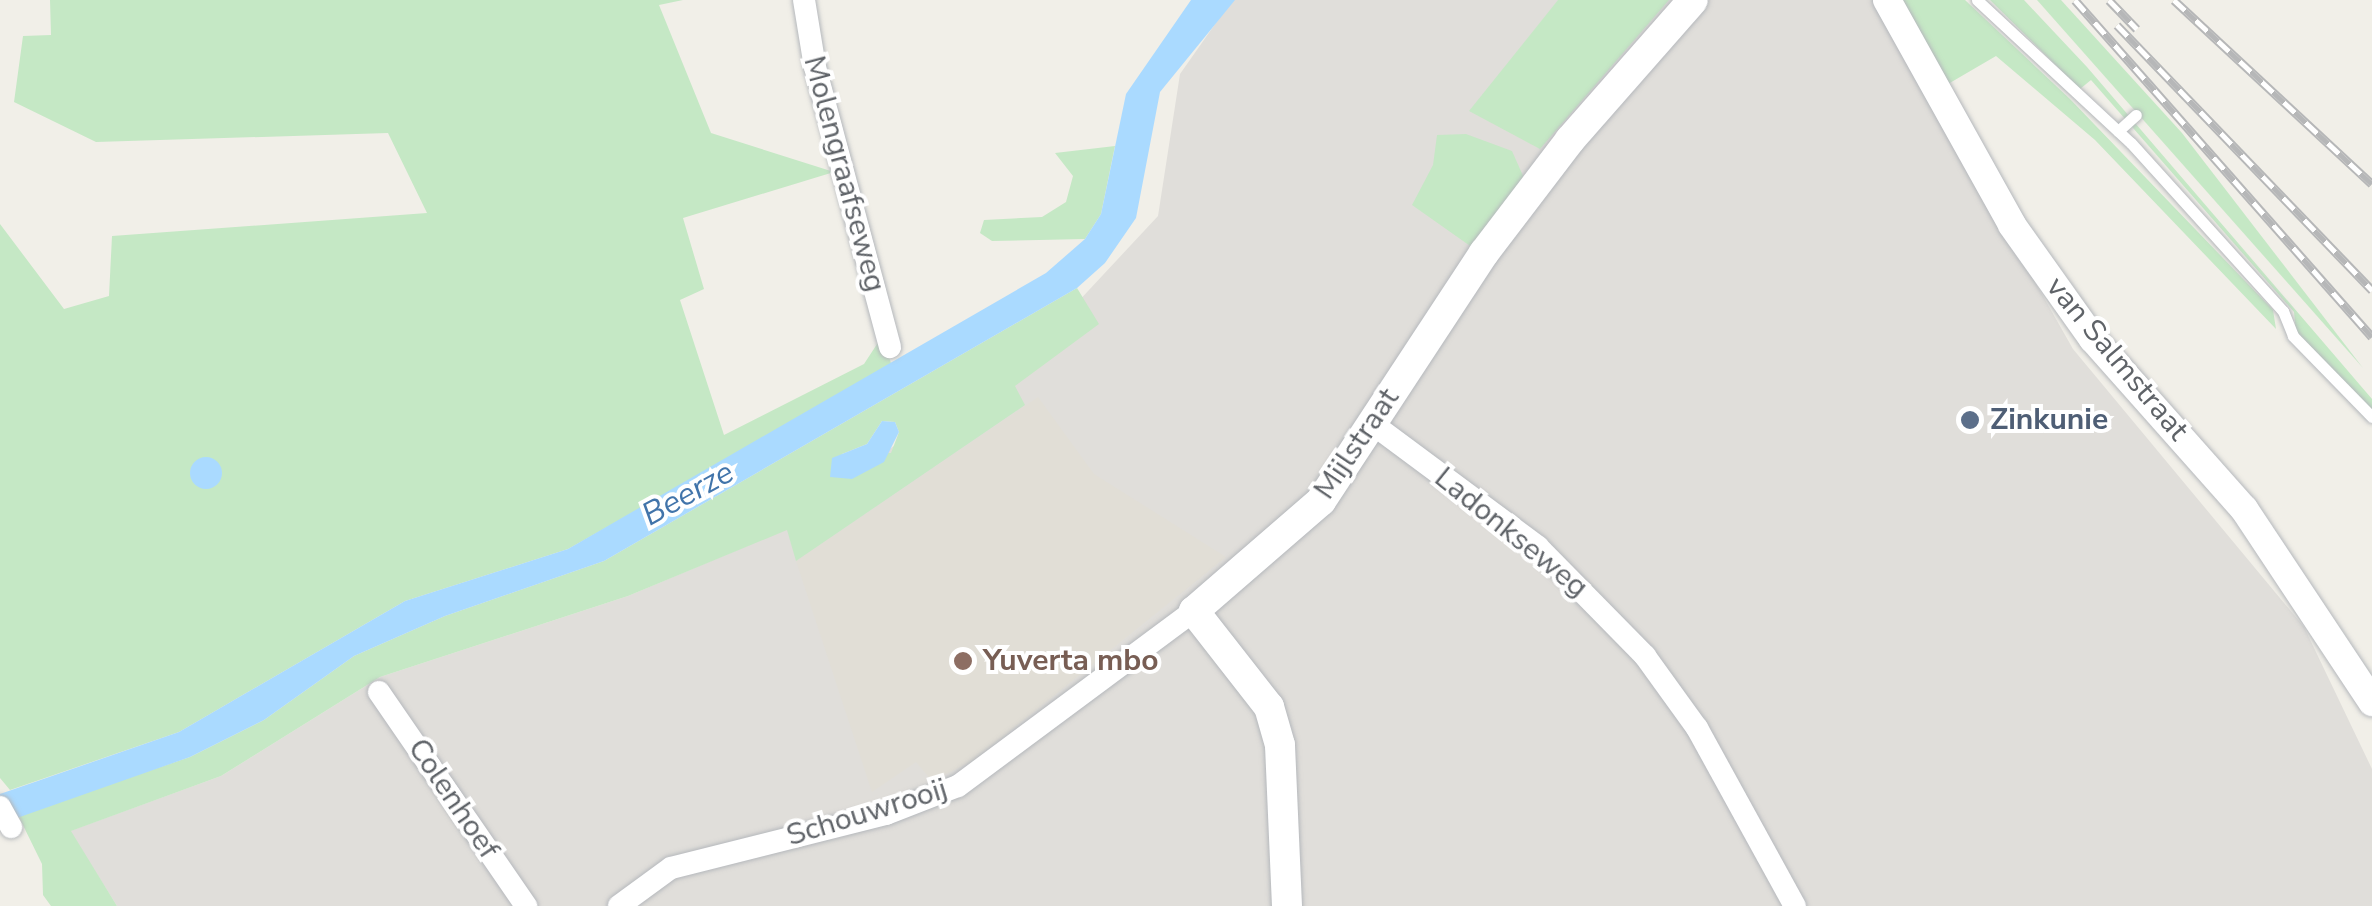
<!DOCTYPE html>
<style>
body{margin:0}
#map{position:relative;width:2372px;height:906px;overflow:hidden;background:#f1efe8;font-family:"Nunito Sans",sans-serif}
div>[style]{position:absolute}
.industrial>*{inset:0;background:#e0deda}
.education>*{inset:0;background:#e1ded6}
.green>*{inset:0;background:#c5e8c5}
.water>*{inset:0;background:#aadaff}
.round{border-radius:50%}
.roads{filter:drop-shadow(0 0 2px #b5b8bc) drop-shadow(0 0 2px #b5b8bc)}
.service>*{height:11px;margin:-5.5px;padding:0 5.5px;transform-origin:5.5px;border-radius:5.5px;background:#fff}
.minor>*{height:22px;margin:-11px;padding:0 11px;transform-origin:11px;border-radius:11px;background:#fff}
.tertiary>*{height:28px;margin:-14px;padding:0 14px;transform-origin:14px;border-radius:14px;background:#fff}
.secondary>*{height:30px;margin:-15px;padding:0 15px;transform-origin:15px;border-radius:15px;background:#fff}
.rail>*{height:9px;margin-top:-4.5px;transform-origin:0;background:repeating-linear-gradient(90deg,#fff 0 15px,#b6b7b8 0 30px);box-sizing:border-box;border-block:2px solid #b6b7b8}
.dots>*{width:28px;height:28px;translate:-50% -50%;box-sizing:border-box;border:5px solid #fff;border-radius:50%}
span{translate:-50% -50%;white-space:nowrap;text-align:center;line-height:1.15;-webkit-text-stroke:8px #fff;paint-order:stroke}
.street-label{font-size:30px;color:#5f6368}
.service-label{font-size:30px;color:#4e5e75;font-weight:700}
.left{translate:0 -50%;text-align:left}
.education-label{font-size:30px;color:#785e54;font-weight:700}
.water-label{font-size:32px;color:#4174aa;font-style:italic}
</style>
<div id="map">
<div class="industrial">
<div style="clip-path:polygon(1232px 0,1875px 0,2073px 349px,2304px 627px,2372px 769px,2372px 906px,117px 906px,70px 831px,221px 776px,380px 677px,628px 596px,787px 529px,1075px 305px,1158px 216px,1180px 74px)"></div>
</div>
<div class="education">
<div style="clip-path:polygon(1038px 397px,1094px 474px,1226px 557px,973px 761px,932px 781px,916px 762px,872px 792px,796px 561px)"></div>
</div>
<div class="green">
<div style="clip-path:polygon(50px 0,683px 0,659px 5px,711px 133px,834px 172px,683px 218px,704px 289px,680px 300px,724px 435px,864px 364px,883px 335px,892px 367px,568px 549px,405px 601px,179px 732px,10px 790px,0 778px,0 224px,64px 309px,109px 296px,112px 236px,427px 213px,388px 133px,96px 142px,14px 102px,23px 36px,51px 35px)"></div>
<div style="clip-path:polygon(1558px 0,1669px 0,1540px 149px,1469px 111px)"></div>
<div style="clip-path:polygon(1902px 0,1965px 0,2070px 99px,2273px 310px,2276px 329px,2095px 140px,1996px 56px,1948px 84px)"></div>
<div style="clip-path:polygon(1990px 0,2024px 0,2087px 67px,2372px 399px,2372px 412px,2296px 333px,2294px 312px,2091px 80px,2080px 89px)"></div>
<div style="clip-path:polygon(2037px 0,2061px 0,2182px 133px,2363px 368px)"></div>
<div style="clip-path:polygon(1466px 134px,1512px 151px,1524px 178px,1473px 248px,1412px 205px,1433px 165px,1437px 135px)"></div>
<div style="clip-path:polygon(1115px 146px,1101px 214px,1085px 239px,992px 241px,980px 233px,984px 220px,1042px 217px,1066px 202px,1073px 176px,1055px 153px)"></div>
<div style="clip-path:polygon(evenodd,1077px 288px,1099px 324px,1015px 386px,1025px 405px,796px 561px,787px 530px,628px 596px,380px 677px,221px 776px,71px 831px,117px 906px,51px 906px,43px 895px,42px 864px,18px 815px,190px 757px,264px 720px,354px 656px,445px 616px,604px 561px,1077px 288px,882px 421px,895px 422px,899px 432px,891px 453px,842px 454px,867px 444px,882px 421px)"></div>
</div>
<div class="water">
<div style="clip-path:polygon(1191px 0,1235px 0,1160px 92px,1136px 218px,1105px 263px,1077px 288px,604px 561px,445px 616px,354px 656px,264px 720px,190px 757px,0 824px,0 794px,179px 732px,405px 601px,568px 549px,1046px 273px,1085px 239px,1101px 214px,1126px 94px)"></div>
<div style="clip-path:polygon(882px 421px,895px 422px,899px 432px,884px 462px,852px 479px,830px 477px,832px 458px,867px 444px)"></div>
<div class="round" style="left:190px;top:457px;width:32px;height:32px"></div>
</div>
<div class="roads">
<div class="service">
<div style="left:1977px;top:0;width:210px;rotate:42.9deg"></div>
<div style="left:2131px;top:143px;width:227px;rotate:47.9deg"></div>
<div style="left:2283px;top:311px;width:27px;rotate:68deg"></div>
<div style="left:2293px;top:336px;width:113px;rotate:45.7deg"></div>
<div style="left:2118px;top:131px;width:24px;rotate:-42deg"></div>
</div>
<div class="minor">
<div style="left:804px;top:0;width:68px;rotate:80.7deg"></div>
<div style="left:815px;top:67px;width:290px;rotate:75deg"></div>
<div style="left:1374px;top:425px;width:204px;rotate:36.6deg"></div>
<div style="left:1538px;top:547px;width:153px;rotate:45.5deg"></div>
<div style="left:1645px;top:656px;width:89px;rotate:54.2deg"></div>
<div style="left:1697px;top:728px;width:203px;rotate:61.2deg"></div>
<div style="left:379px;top:692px;width:260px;rotate:55.5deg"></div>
<div style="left:0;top:807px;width:23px;rotate:61deg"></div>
<div style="left:619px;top:906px;width:64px;rotate:-36.2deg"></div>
<div style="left:671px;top:868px;width:222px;rotate:-14.1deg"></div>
<div style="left:886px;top:814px;width:77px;rotate:-21.3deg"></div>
<div style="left:958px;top:786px;width:294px;rotate:-36.6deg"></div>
</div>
<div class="tertiary">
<div style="left:1887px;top:0;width:257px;rotate:60.9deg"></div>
<div style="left:2012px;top:225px;width:140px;rotate:54.6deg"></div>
<div style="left:2093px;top:339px;width:227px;rotate:48.4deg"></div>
<div style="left:2244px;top:509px;width:232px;rotate:56.4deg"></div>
</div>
<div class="secondary">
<div style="left:1287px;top:906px;width:161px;rotate:-92.5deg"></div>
<div style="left:1280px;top:745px;width:40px;rotate:-106deg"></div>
<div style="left:1269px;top:707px;width:122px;rotate:-128deg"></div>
<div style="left:1194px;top:611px;width:168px;rotate:-40.9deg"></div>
<div style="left:1321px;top:501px;width:297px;rotate:-56.7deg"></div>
<div style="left:1484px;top:253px;width:142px;rotate:-52.7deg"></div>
<div style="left:1570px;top:140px;width:186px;rotate:-48.7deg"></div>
</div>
</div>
<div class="rail">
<div style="left:2075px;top:0;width:449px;rotate:48.6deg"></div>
<div style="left:2109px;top:0;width:40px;rotate:46deg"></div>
<div style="left:2174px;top:0;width:270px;rotate:42.9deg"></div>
<div style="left:2117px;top:25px;width:368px;rotate:46.1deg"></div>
</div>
<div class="dots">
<div style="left:1970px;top:420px;background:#5c6f8a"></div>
<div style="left:963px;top:661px;background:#8d6e63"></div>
</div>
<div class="street-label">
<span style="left:844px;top:174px;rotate:75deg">Molengraafseweg</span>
<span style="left:2117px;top:359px;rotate:50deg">van Salmstraat</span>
<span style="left:1357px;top:444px;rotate:-56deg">Mijlstraat</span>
<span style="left:1511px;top:533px;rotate:39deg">Ladonkseweg</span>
<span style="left:453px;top:799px;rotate:56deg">Colenhoef</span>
<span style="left:867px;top:813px;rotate:-17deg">Schouwrooij</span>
</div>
<div class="service-label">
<span class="left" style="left:1990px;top:420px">Zinkunie</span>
</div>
<div class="education-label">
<span class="left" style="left:983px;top:661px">Yuverta mbo</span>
</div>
<div class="water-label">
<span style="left:688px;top:494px;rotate:-29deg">Beerze</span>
</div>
</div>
